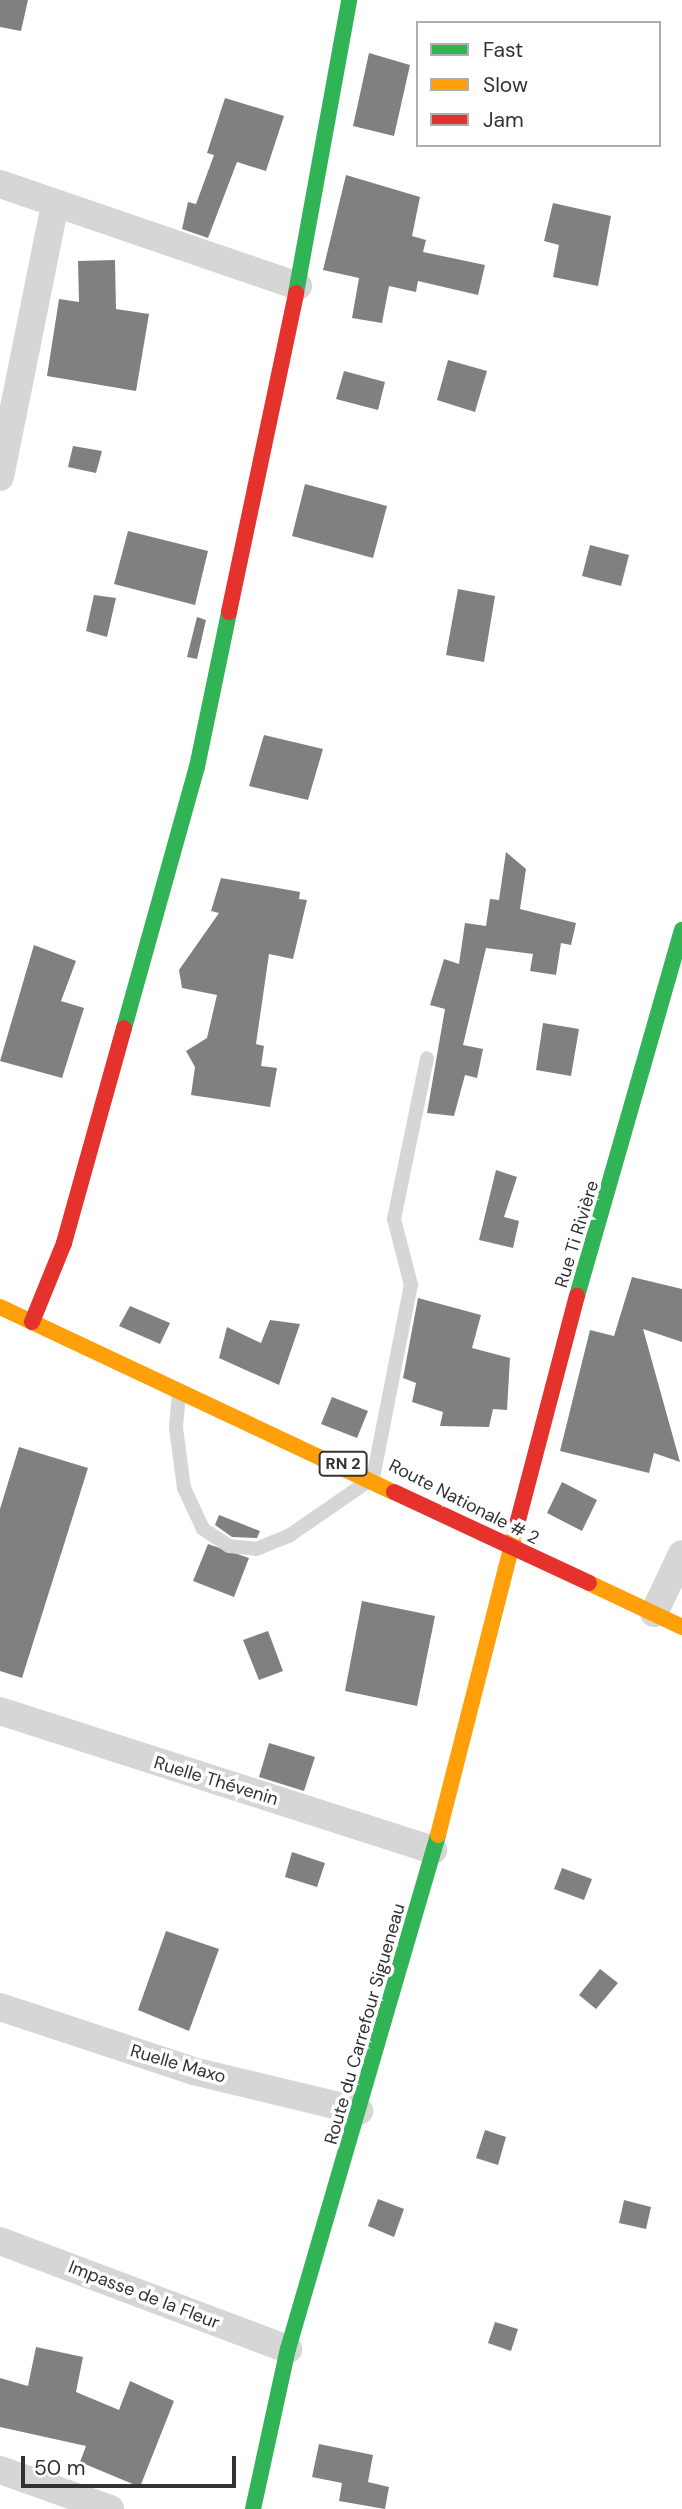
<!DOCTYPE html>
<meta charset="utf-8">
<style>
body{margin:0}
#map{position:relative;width:682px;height:2509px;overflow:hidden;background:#fff;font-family:"DM Sans",sans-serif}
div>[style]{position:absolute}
.building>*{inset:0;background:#808080}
.lane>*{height:14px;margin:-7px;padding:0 7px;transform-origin:7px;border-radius:7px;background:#d6d6d6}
.street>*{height:28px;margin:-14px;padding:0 14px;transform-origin:14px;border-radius:14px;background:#d6d6d6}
.fast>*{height:16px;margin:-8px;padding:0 8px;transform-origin:8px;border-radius:8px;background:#30b455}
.slow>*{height:16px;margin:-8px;padding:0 8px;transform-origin:8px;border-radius:8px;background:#ff9f0a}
.jam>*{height:16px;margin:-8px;padding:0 8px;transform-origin:8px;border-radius:8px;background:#e5322d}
span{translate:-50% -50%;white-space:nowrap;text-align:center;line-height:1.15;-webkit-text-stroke:7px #fff;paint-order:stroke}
.shield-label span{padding:2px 5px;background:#fff;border:2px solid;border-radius:5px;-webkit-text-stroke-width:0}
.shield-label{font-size:16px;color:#323232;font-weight:700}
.street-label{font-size:18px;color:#323232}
.legend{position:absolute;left:416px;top:21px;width:245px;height:126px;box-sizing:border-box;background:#fff;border:2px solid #adadad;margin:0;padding:9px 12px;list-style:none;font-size:21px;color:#323232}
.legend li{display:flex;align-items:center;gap:14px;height:35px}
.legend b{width:35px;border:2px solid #adadad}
.scale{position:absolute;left:21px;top:2456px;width:215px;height:32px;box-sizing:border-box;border:4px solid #323232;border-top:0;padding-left:9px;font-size:21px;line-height:24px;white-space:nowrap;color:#323232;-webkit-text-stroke:5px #fff;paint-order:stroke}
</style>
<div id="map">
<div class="building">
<div style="clip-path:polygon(0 0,28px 0,21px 31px,0 27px)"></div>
<div style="clip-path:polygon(369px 53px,410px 65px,394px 136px,353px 126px)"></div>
<div style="clip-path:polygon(225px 98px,284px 116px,266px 171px,237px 162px,208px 238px,182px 229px,188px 202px,196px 204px,214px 155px,207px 153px)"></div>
<div style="clip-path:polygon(346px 175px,420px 197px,412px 236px,426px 240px,423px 252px,485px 265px,478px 295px,418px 281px,416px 292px,389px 286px,382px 323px,352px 318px,359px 278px,323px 270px)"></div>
<div style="clip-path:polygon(553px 203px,611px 216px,598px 286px,553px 277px,559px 245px,544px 241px)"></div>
<div style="clip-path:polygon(115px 260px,116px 309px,149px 314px,136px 391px,47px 376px,59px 299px,79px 302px,78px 261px)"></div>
<div style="clip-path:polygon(448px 360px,487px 371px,475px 412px,437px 400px)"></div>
<div style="clip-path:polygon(344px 371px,385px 382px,378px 410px,336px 399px)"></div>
<div style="clip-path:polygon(73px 446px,102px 451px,96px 473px,68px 467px)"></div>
<div style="clip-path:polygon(305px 484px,387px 506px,373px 558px,292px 536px)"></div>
<div style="clip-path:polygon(128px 531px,208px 551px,195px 605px,114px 584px)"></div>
<div style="clip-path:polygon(590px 545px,629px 555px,621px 586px,582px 576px)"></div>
<div style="clip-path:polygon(458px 589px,495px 596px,484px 662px,446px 655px)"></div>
<div style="clip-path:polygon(94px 595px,116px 598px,107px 637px,86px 631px)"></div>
<div style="clip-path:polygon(197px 617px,206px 620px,197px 659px,187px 657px)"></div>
<div style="clip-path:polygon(264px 735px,323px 749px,308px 800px,249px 786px)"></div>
<div style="clip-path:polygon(506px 852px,526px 869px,520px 909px,576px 923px,571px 945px,561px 943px,556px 975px,530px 971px,533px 954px,486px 948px,463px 1045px,483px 1049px,477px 1078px,465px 1075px,454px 1116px,427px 1113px,445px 1009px,430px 1005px,444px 959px,459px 964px,465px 923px,486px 926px,490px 899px,499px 900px)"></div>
<div style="clip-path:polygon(221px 878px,300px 892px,299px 899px,307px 900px,293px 959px,269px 954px,256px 1044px,264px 1046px,261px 1066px,277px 1068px,270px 1107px,191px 1095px,195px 1067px,186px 1051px,207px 1038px,217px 995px,182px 988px,179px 970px,219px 913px,211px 911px)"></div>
<div style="clip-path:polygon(34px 945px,76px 961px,61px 1001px,84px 1008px,62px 1078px,0 1061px)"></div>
<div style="clip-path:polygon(543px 1023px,579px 1029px,571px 1076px,536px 1070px)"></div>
<div style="clip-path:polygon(496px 1170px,517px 1177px,504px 1217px,519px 1221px,513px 1248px,479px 1240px)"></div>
<div style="clip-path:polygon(632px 1277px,682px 1289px,682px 1342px,643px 1329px,680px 1462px,654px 1453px,649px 1473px,560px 1451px,590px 1330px,614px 1336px)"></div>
<div style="clip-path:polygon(418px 1298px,481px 1315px,472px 1348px,510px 1358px,507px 1410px,493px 1409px,489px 1427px,440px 1426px,443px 1412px,412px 1402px,416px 1383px,403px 1378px)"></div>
<div style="clip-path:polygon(130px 1306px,170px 1323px,160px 1344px,119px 1326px)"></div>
<div style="clip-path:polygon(270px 1320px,300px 1324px,279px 1385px,219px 1358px,227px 1327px,261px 1343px)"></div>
<div style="clip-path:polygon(332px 1397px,368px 1411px,357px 1438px,321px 1424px)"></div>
<div style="clip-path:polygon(19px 1447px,88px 1468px,22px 1678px,0 1671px,0 1509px)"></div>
<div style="clip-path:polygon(562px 1482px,597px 1500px,582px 1531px,547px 1513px)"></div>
<div style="clip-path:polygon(219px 1515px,260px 1531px,257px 1538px,232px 1537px,215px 1525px)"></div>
<div style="clip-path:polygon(208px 1544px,249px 1558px,234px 1597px,193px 1581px)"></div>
<div style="clip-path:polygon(362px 1601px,435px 1616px,417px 1706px,345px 1691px)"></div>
<div style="clip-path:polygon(268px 1631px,283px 1671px,259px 1680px,243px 1640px)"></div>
<div style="clip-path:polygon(269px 1743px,315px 1757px,304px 1791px,259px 1777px)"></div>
<div style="clip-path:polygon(292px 1852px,325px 1863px,317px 1887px,285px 1877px)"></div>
<div style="clip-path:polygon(562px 1868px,592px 1879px,584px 1900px,554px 1889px)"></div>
<div style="clip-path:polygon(166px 1931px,219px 1949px,189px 2031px,138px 2010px)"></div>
<div style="clip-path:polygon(600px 1969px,618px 1983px,596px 2009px,579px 1995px)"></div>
<div style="clip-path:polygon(485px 2130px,506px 2137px,498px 2165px,476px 2158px)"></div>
<div style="clip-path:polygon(378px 2199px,404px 2209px,394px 2237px,368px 2226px)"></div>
<div style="clip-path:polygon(624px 2200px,651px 2207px,646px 2229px,619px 2223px)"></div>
<div style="clip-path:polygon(495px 2322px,518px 2329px,511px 2351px,488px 2343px)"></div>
<div style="clip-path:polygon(36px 2347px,83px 2357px,76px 2392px,119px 2410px,130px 2381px,174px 2401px,140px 2487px,80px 2462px,86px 2446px,0 2427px,0 2378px,28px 2386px)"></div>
<div style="clip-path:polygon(319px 2444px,373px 2455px,368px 2482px,389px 2487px,385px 2509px,339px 2501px,342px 2483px,312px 2477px)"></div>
</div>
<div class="lane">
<div style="left:179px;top:1393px;width:35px;rotate:95deg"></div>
<div style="left:176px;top:1428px;width:61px;rotate:82.4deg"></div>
<div style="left:184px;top:1488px;width:45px;rotate:65.1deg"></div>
<div style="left:203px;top:1529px;width:31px;rotate:33deg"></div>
<div style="left:229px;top:1546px;width:27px;rotate:6deg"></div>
<div style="left:256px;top:1549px;width:37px;rotate:-22deg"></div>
<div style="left:290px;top:1535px;width:101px;rotate:-34.5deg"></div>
<div style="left:373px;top:1478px;width:197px;rotate:-78.9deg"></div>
<div style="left:411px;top:1285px;width:68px;rotate:-104.4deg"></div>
<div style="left:394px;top:1219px;width:164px;rotate:-78.4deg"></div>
</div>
<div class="street">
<div style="left:0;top:184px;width:315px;rotate:18.9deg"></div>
<div style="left:0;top:477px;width:279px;rotate:-78.6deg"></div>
<div style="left:654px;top:1613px;width:65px;rotate:-64.6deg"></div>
<div style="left:0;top:1711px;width:455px;rotate:17.8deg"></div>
<div style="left:0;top:2007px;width:203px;rotate:18.3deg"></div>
<div style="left:193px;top:2071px;width:171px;rotate:13.5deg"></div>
<div style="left:0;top:2241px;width:308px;rotate:20.6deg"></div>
<div style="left:0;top:2470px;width:117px;rotate:19.5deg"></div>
</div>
<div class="fast">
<div style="left:296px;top:293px;width:298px;rotate:-79.7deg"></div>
<div style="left:124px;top:1028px;width:271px;rotate:-74.4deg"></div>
<div style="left:197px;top:767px;width:158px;rotate:-78.3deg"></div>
<div style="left:577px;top:1296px;width:381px;rotate:-74deg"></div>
<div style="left:253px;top:2509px;width:164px;rotate:-77.7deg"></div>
<div style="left:288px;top:2349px;width:535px;rotate:-73.73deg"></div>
</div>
<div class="slow">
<div style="left:0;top:1307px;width:435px;rotate:25.2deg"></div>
<div style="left:589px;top:1583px;width:103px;rotate:25.3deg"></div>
<div style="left:438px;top:1835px;width:317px;rotate:-75.7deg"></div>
</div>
<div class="jam">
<div style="left:229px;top:612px;width:326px;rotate:-78.1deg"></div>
<div style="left:32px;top:1322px;width:85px;rotate:-67.9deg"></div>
<div style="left:64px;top:1243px;width:223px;rotate:-74.4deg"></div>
<div style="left:394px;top:1492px;width:215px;rotate:25deg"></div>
<div style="left:516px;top:1528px;width:240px;rotate:-75.3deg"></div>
</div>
<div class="shield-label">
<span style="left:343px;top:1464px">RN 2</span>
</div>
<div class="street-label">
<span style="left:577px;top:1234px;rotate:-73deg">Rue Ti Rivière</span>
<span style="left:464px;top:1502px;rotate:27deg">Route Nationale # 2</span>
<span style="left:216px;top:1781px;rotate:17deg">Ruelle Thévenin</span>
<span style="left:365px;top:2024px;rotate:-74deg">Route du Carrefour Sigueneau</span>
<span style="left:178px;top:2064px;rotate:16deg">Ruelle Maxo</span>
<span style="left:144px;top:2295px;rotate:21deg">Impasse de la Fleur</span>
</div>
<ul class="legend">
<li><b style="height:9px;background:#30b455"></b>Fast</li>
<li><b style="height:9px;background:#ff9f0a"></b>Slow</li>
<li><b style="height:9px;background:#e5322d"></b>Jam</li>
</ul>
<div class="scale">50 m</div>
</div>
